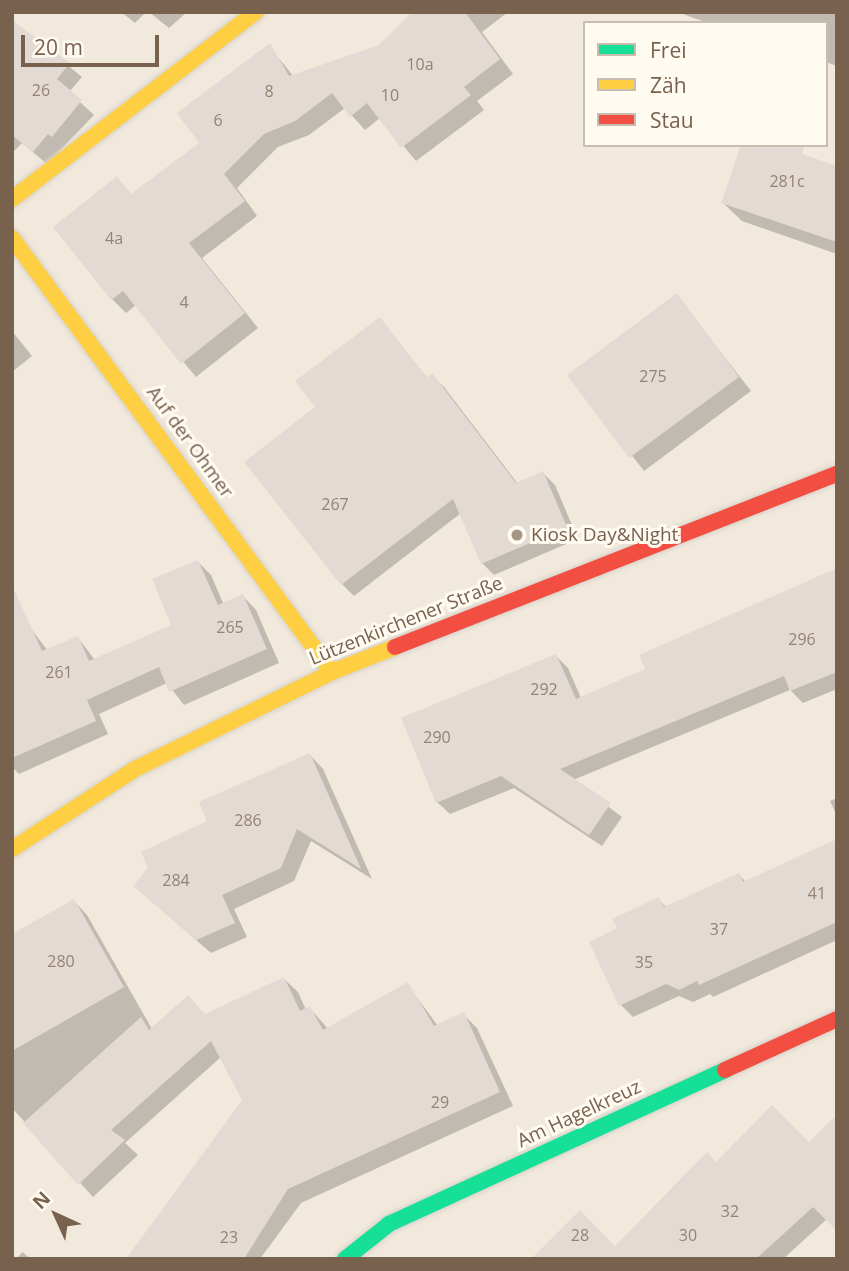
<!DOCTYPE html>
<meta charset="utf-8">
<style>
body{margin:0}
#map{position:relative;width:849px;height:1271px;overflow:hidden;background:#f8f5ee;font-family:"Open Sans",sans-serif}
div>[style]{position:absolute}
.residential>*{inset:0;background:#f1e9dc}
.shadow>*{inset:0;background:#0003}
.building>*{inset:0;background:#e3dbd3}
.roads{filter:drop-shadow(0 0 2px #d6d1c9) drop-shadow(0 0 2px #d6d1c9)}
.fast>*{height:16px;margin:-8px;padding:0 8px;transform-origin:8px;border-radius:8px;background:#16e098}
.slow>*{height:16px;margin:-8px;padding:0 8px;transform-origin:8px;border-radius:8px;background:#ffcf43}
.jam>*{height:16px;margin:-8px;padding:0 8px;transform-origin:8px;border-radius:8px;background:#f24e42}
.dots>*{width:19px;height:19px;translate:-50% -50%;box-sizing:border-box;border:4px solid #fffbf1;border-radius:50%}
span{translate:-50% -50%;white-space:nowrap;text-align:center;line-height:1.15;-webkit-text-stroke:6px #fffbf1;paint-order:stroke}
.number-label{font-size:16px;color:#958272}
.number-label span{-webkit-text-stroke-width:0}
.street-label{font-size:19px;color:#78614d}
.poi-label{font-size:19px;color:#78614d}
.left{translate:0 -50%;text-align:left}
.frame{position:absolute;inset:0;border:14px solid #78614d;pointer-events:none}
.legend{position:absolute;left:583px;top:21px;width:245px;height:126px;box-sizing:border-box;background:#fffbf1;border:2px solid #c9bdaf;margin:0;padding:9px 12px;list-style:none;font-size:21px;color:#78614d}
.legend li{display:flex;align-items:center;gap:14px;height:35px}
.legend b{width:35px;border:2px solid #c9bdaf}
.north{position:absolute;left:21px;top:1180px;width:70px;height:70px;-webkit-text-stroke:5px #fffbf1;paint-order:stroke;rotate:315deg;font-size:19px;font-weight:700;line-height:28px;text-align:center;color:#78614d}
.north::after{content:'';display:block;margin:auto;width:24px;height:32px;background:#78614d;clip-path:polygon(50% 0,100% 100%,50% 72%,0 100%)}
.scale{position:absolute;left:21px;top:35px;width:138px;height:32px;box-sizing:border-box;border:4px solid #78614d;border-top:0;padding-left:9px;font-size:21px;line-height:24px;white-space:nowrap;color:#78614d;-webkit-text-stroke:5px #fffbf1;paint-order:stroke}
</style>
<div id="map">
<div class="residential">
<div style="clip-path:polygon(evenodd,12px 12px,837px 12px,837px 1259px,12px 1259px,12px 12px,585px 23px,826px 23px,826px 145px,585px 145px,585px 23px)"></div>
</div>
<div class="shadow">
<div style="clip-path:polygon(121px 12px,146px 12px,135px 23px)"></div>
<div style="clip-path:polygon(149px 12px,187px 12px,169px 28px)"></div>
<div style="clip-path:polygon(419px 12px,508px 12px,482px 32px,513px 74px,477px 101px,484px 110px,416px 161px,380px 118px,365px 130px,345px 108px,309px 135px,278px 147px,237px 188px,257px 216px,202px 258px,258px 328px,196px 377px,136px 305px,126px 313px,112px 299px,117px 179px,132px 195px,202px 143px,269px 46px,294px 77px,380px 47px)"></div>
<div style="clip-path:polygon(677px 12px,837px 12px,837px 66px,826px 62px,826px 23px,708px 23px)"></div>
<div style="clip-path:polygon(12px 20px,82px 77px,69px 92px,94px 115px,47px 164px,22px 143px,12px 153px)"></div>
<div style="clip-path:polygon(837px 167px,837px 254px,742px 221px,723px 203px)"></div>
<div style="clip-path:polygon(677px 296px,751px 391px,644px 471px,570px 376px)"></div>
<div style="clip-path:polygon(380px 319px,428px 379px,432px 376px,444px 387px,518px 484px,543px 473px,555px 485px,578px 539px,494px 575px,482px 563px,461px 513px,354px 596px,342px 584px,318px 407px)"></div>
<div style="clip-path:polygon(12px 331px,32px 356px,12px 372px)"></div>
<div style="clip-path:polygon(198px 562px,211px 575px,224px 605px,243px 596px,256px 610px,279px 663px,184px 705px,167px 683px,99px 714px,108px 734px,19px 774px,12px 767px,12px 634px,29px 626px,48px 651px,78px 638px,95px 660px,174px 625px)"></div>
<div style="clip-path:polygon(837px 570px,837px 689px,803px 703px,790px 690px,573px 780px,622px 817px,602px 846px,514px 788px,450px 814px,437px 802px,556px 656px,568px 668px,581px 698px,647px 670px)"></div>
<div style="clip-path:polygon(310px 755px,323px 769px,372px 879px,311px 841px,294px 881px,234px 909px,247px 937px,211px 953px,149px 899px)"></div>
<div style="clip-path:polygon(837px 798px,837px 816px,830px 801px)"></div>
<div style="clip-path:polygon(837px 840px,837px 940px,713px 997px,710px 994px,693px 1002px,679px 996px,633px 1017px,621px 1005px,619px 929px,659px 900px,667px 908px,739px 875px,747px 883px)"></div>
<div style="clip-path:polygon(74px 901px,87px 915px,152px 1029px,206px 1016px,284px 979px,298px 992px,306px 1010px,310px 1008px,328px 1029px,407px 984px,438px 1026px,463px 1014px,477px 1028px,513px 1106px,301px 1203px,260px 1259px,128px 1259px,244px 1100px,221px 1057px,125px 1143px,138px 1155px,93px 1197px,12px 1108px,12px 936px)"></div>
<div style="clip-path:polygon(809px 1144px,827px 1219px,783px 1259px,685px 1259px,615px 1248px,716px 1164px)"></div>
<div style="clip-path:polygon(22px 1252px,31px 1259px,17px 1259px)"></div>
</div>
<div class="building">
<div style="clip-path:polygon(412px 12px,465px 12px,500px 59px,464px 87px,471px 95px,401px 148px,367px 103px,350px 117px,332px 93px,295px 121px,264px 134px,224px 174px,245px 201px,189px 243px,245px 313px,181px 364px,123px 291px,111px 300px,53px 227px,117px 176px,131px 194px,199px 143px,177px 113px,270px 43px,289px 76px,379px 45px)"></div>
<div style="clip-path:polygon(12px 20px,70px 63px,57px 79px,82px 100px,52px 137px,48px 134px,33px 152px,12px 135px)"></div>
<div style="clip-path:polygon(741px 145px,805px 145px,802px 154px,837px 166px,837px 242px,721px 203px)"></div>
<div style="clip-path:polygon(677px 293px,739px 377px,629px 458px,567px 375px)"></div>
<div style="clip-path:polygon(380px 317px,427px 378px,432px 373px,516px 483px,543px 471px,567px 527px,481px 564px,453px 499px,341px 585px,244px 462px,315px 407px,295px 381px)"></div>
<div style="clip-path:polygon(198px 560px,218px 605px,243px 594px,267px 649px,169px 692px,159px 667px,87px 700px,96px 721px,12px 758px,12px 585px,42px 651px,78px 636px,89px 661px,171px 625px,152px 579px)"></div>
<div style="clip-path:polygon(837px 568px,837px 672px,790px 691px,784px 676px,560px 769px,611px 803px,589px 835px,501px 776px,436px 803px,401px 718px,556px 654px,576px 699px,645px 669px,639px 655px)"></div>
<div style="clip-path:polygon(310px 753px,361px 869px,297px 829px,281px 868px,222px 895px,235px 923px,196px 940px,133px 886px,148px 868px,141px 852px,207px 821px,199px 802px)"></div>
<div style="clip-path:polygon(837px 839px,837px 922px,699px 985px,697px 981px,679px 990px,666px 984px,619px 1006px,589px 942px,617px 928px,612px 919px,659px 897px,664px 907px,739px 873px,743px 882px)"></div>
<div style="clip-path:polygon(74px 899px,124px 987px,12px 1051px,12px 934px)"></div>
<div style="clip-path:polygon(284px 977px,300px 1011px,310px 1006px,323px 1030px,408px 982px,434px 1026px,464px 1012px,500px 1092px,288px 1189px,244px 1259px,126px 1259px,242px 1100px,211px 1041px,111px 1130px,125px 1140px,78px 1185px,23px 1123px,141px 1017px,149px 1030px,188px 995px,205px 1014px)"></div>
<div style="clip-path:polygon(772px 1105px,809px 1142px,837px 1114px,837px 1231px,813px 1207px,756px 1259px,531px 1259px,580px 1210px,615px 1246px,707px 1152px,716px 1162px)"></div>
</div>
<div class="roads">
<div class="fast">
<div style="left:345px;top:1259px;width:56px;rotate:-38.5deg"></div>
<div style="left:389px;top:1224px;width:370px;rotate:-24.6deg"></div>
</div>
<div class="slow">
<div style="left:12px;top:199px;width:307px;rotate:-37.5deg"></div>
<div style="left:12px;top:238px;width:539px;rotate:53.6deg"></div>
<div style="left:12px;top:849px;width:147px;rotate:-33deg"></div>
<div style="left:135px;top:769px;width:220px;rotate:-26.2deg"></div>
<div style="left:332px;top:672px;width:68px;rotate:-21.6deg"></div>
</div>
<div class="jam">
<div style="left:395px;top:647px;width:475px;rotate:-21.4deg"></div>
<div style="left:725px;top:1070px;width:123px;rotate:-24.5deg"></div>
</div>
</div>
<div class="dots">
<div style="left:517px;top:535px;background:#a59585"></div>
</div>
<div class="number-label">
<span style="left:420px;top:64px">10a</span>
<span style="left:41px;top:90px">26</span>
<span style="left:269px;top:91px">8</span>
<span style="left:390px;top:95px">10</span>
<span style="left:218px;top:120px">6</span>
<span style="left:787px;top:181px">281c</span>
<span style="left:114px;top:238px">4a</span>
<span style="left:184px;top:302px">4</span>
<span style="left:653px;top:376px">275</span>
<span style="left:335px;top:504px">267</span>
<span style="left:230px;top:627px">265</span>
<span style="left:802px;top:639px">296</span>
<span style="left:59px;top:672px">261</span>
<span style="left:544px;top:689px">292</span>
<span style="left:437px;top:737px">290</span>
<span style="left:248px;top:820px">286</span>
<span style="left:176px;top:880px">284</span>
<span style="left:817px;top:893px">41</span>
<span style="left:719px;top:929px">37</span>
<span style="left:61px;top:961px">280</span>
<span style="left:644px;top:962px">35</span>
<span style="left:440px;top:1102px">29</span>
<span style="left:730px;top:1211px">32</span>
<span style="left:580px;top:1235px">28</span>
<span style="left:688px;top:1235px">30</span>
<span style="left:229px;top:1237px">23</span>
</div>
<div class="street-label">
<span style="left:190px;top:442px;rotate:54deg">Auf der Ohmer</span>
<span style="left:406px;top:621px;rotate:-22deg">Lützenkirchener Straße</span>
<span style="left:579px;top:1114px;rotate:-25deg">Am Hagelkreuz</span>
</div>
<div class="poi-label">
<span class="left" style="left:531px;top:535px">Kiosk Day&amp;Night</span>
</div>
<div class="frame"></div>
<ul class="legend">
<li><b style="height:9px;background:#16e098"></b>Frei</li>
<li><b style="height:9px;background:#ffcf43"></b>Zäh</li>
<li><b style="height:9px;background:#f24e42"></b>Stau</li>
</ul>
<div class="north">N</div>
<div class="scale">20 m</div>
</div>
